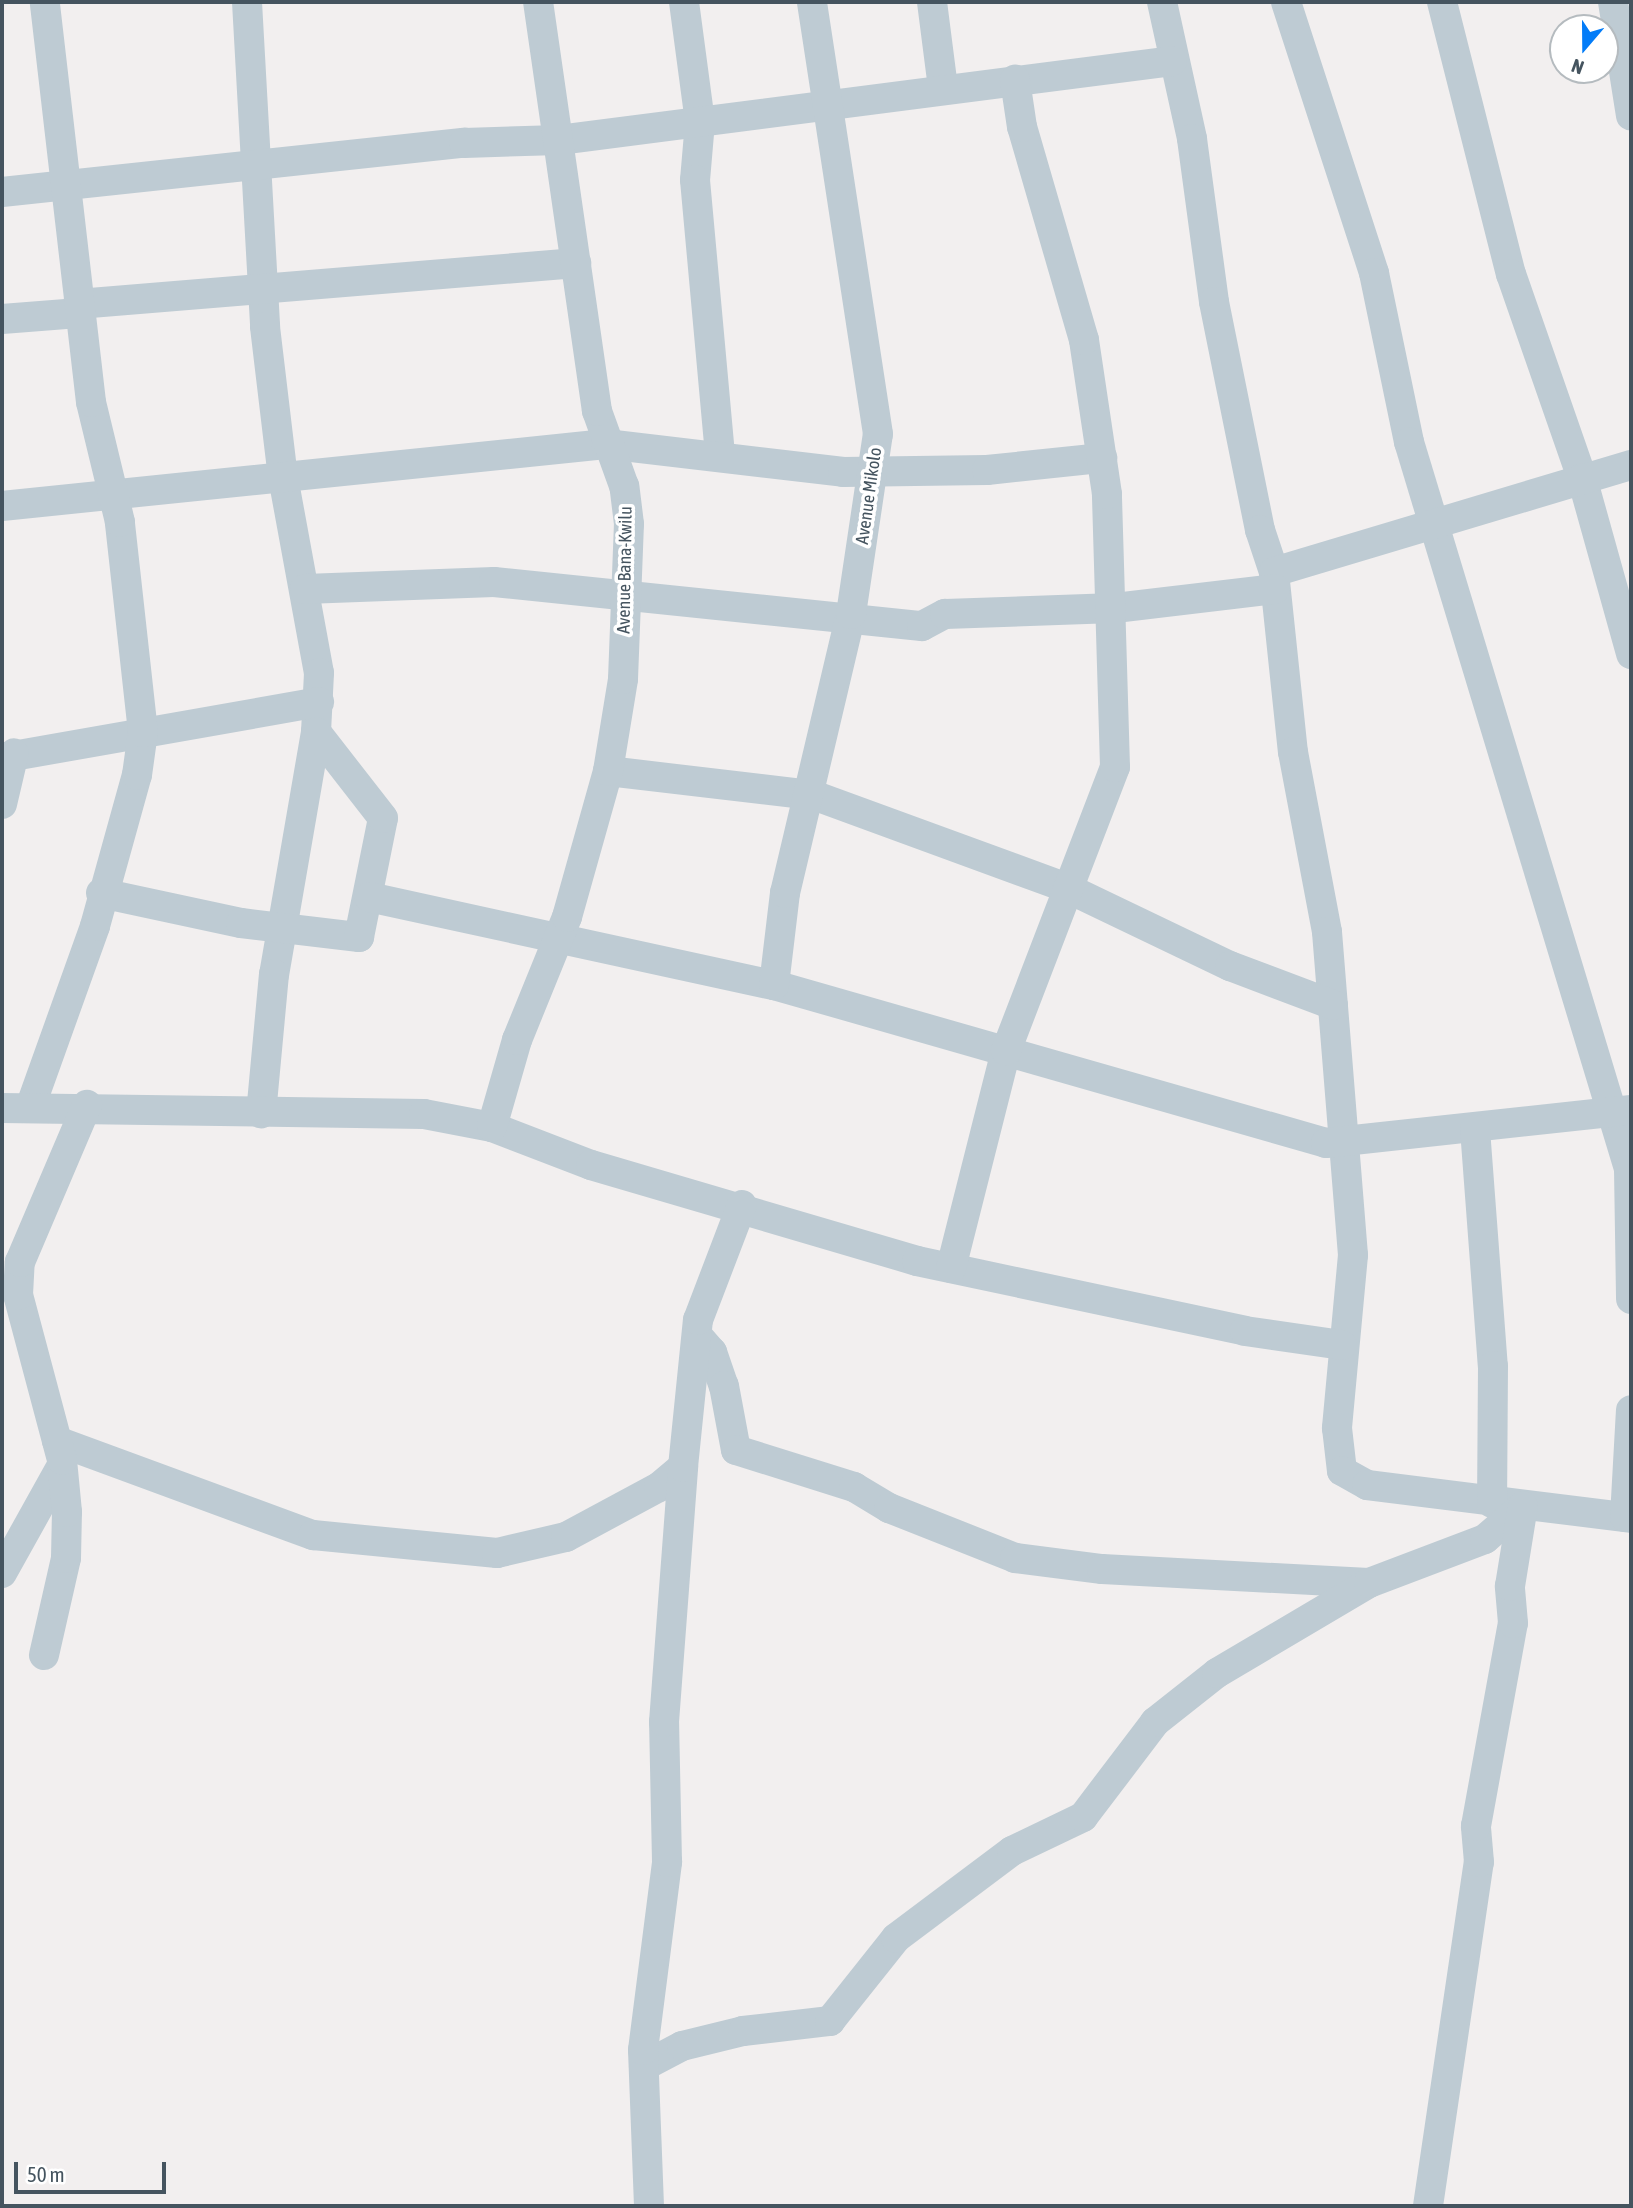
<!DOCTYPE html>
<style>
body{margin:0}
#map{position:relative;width:1633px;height:2208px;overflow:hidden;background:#f2efef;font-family:"Asap Condensed",sans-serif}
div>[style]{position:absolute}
.minor>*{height:30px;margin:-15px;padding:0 15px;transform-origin:15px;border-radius:15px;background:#becbd3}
span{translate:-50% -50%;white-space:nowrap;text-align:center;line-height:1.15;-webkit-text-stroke:7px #fff;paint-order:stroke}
.street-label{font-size:18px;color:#45545f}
.frame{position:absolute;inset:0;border:4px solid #45545f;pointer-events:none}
.north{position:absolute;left:1549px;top:14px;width:70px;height:70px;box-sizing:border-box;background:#fff;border:2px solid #b5bbbf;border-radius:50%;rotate:200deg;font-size:19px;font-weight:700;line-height:28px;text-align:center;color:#45545f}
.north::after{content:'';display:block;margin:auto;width:24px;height:32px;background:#037cf8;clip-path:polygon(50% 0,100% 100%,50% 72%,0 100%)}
.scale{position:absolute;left:14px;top:2162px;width:152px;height:32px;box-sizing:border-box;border:4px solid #45545f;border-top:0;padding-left:9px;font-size:21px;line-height:24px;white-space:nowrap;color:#45545f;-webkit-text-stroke:5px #fff;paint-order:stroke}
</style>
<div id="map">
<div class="minor">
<div style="left:247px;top:2px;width:325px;rotate:86.8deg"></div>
<div style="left:265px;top:327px;width:151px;rotate:83.2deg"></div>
<div style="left:283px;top:477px;width:199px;rotate:79.6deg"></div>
<div style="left:319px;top:673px;width:59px;rotate:92.9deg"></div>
<div style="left:316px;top:732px;width:246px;rotate:99.8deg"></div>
<div style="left:274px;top:974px;width:140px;rotate:95.3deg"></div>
<div style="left:684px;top:2px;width:121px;rotate:82.4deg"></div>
<div style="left:700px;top:122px;width:58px;rotate:94.9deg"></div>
<div style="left:695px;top:180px;width:275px;rotate:84.8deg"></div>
<div style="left:932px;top:2px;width:87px;rotate:82.7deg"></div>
<div style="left:1162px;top:2px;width:140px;rotate:77.6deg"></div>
<div style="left:1192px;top:139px;width:164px;rotate:82.3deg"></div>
<div style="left:1214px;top:302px;width:233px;rotate:78.6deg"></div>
<div style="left:1260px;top:530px;width:44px;rotate:71.6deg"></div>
<div style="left:1274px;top:572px;width:181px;rotate:84deg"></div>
<div style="left:1293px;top:752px;width:183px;rotate:79.3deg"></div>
<div style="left:1327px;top:932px;width:324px;rotate:85.4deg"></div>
<div style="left:1353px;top:1255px;width:174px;rotate:95.3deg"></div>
<div style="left:1337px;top:1428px;width:43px;rotate:83.4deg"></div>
<div style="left:1342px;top:1471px;width:29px;rotate:29deg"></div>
<div style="left:1367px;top:1485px;width:266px;rotate:7.1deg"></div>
<div style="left:1286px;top:2px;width:285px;rotate:72deg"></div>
<div style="left:1374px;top:273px;width:173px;rotate:78.3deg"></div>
<div style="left:1409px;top:442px;width:760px;rotate:73.16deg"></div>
<div style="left:1629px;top:1169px;width:130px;rotate:89.1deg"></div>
<div style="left:1442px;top:2px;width:281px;rotate:75.8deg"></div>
<div style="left:1511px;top:274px;width:216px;rotate:70.8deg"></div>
<div style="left:1582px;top:478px;width:183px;rotate:74.4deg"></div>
<div style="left:1613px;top:2px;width:115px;rotate:81deg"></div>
<div style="left:2px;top:192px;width:465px;rotate:-6.1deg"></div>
<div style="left:464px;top:143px;width:95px;rotate:-1.8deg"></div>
<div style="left:559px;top:140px;width:618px;rotate:-7.34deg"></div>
<div style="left:78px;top:304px;width:500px;rotate:-4.7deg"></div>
<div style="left:2px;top:319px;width:77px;rotate:-4.5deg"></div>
<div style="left:2px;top:506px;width:607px;rotate:-5.86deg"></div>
<div style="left:606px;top:444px;width:239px;rotate:6.7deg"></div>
<div style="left:843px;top:472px;width:144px;rotate:-0.8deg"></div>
<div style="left:987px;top:470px;width:116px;rotate:-6deg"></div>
<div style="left:1274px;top:572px;width:373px;rotate:-16.7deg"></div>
<div style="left:305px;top:589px;width:189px;rotate:-2.1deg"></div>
<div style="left:494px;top:582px;width:430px;rotate:5.9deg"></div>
<div style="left:922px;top:626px;width:26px;rotate:-28deg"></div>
<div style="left:945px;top:614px;width:170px;rotate:-2deg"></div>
<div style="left:1115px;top:608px;width:161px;rotate:-6.8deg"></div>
<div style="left:2px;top:758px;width:322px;rotate:-10deg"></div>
<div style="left:608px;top:771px;width:206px;rotate:6.7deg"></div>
<div style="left:813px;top:795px;width:270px;rotate:20.1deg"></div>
<div style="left:1067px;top:888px;width:181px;rotate:25.6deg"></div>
<div style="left:1230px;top:966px;width:110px;rotate:20.7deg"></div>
<div style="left:2px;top:804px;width:52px;rotate:-76.8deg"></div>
<div style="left:101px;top:893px;width:143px;rotate:12.1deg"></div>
<div style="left:241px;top:923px;width:119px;rotate:6.8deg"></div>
<div style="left:359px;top:937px;width:121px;rotate:-78.6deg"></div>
<div style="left:383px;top:818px;width:109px;rotate:-127.9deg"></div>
<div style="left:369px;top:897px;width:414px;rotate:12.3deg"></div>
<div style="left:774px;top:985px;width:574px;rotate:15.97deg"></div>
<div style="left:1326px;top:1143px;width:307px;rotate:-6.2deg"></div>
<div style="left:774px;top:985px;width:93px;rotate:-83.2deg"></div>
<div style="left:785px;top:893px;width:287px;rotate:-76.7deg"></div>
<div style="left:851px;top:614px;width:182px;rotate:-81.5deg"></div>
<div style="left:878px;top:434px;width:437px;rotate:-98.7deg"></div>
<div style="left:31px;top:1105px;width:190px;rotate:-70.3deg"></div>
<div style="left:95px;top:926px;width:157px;rotate:-74.5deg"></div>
<div style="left:137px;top:775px;width:43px;rotate:-82.1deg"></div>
<div style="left:143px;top:732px;width:211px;rotate:-96.3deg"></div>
<div style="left:120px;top:522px;width:123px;rotate:-103.6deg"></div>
<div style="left:91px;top:402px;width:403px;rotate:-96.6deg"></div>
<div style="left:2px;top:1108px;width:422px;rotate:0.8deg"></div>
<div style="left:424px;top:1114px;width:69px;rotate:10.8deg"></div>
<div style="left:492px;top:1127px;width:106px;rotate:21deg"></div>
<div style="left:591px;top:1165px;width:340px;rotate:16.4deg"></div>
<div style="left:917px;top:1261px;width:335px;rotate:12deg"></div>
<div style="left:1245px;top:1331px;width:98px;rotate:8.2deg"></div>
<div style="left:492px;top:1127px;width:91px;rotate:-74deg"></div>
<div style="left:517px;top:1040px;width:133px;rotate:-67.9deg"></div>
<div style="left:567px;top:917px;width:152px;rotate:-74.3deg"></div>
<div style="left:608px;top:771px;width:93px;rotate:-80.7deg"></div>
<div style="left:623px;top:679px;width:155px;rotate:-87.8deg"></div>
<div style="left:629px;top:524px;width:38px;rotate:-97deg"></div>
<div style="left:624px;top:486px;width:80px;rotate:-109.8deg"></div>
<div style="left:597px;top:411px;width:413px;rotate:-98.2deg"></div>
<div style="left:1475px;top:1129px;width:238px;rotate:85.7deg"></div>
<div style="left:1493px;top:1366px;width:137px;rotate:90.4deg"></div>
<div style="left:951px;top:1268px;width:224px;rotate:-75.8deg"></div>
<div style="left:1006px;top:1051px;width:304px;rotate:-69deg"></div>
<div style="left:1115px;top:767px;width:273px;rotate:-91.7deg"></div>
<div style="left:1107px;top:494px;width:156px;rotate:-98.5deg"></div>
<div style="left:1084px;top:340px;width:222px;rotate:-106.2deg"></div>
<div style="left:1022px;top:127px;width:48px;rotate:-98.5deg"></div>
<div style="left:697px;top:1335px;width:23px;rotate:49deg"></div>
<div style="left:712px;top:1352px;width:36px;rotate:71deg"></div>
<div style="left:724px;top:1386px;width:65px;rotate:79.4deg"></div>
<div style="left:736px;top:1450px;width:124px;rotate:17.4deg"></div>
<div style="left:854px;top:1487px;width:41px;rotate:31deg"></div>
<div style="left:889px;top:1508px;width:136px;rotate:21.6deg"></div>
<div style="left:1015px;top:1558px;width:88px;rotate:7.2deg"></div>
<div style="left:1102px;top:1569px;width:267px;rotate:3deg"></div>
<div style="left:57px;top:1441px;width:273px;rotate:20.2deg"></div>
<div style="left:313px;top:1535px;width:185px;rotate:5.6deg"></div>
<div style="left:497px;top:1553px;width:71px;rotate:-13.1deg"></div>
<div style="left:566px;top:1537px;width:106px;rotate:-28.3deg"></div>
<div style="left:659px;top:1487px;width:31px;rotate:-40deg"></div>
<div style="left:1625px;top:1517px;width:107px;rotate:-86.8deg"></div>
<div style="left:2px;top:1573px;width:121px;rotate:-60.9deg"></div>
<div style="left:44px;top:1655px;width:99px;rotate:-77.2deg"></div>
<div style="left:66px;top:1558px;width:46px;rotate:-88.8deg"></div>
<div style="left:67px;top:1512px;width:52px;rotate:-95.5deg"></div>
<div style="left:62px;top:1460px;width:171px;rotate:-104.9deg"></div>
<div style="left:18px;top:1295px;width:33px;rotate:-87deg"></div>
<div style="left:20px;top:1262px;width:171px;rotate:-66.9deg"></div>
<div style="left:644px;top:2066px;width:43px;rotate:-27.8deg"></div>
<div style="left:682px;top:2046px;width:63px;rotate:-13.8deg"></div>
<div style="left:743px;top:2031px;width:88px;rotate:-6.6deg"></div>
<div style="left:830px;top:2021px;width:106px;rotate:-51.5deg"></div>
<div style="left:896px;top:1938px;width:145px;rotate:-36.9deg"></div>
<div style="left:1012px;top:1851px;width:79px;rotate:-25.6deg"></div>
<div style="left:1083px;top:1817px;width:119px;rotate:-52.8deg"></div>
<div style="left:1155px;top:1722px;width:79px;rotate:-38.3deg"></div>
<div style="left:1217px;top:1673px;width:177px;rotate:-30.6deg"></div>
<div style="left:1369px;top:1583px;width:124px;rotate:-20.8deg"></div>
<div style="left:1485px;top:1539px;width:50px;rotate:-41deg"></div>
<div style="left:649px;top:2206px;width:156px;rotate:-92.2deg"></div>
<div style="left:643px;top:2050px;width:190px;rotate:-82.7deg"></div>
<div style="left:667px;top:1862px;width:140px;rotate:-91.2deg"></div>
<div style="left:664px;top:1722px;width:256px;rotate:-85.7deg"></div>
<div style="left:683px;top:1467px;width:148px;rotate:-84.2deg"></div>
<div style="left:698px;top:1320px;width:123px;rotate:-69.1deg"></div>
<div style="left:1428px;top:2206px;width:348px;rotate:-81.6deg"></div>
<div style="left:1479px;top:1862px;width:36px;rotate:-95deg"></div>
<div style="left:1476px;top:1826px;width:206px;rotate:-79.7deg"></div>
<div style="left:1513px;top:1623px;width:37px;rotate:-95deg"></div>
<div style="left:1510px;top:1586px;width:81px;rotate:-80.8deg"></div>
</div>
<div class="street-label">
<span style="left:869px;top:496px;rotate:-82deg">Avenue Mikolo</span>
<span style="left:625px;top:570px;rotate:-89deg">Avenue Bana-Kwilu</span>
</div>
<div class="frame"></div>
<div class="north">N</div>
<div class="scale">50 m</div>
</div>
